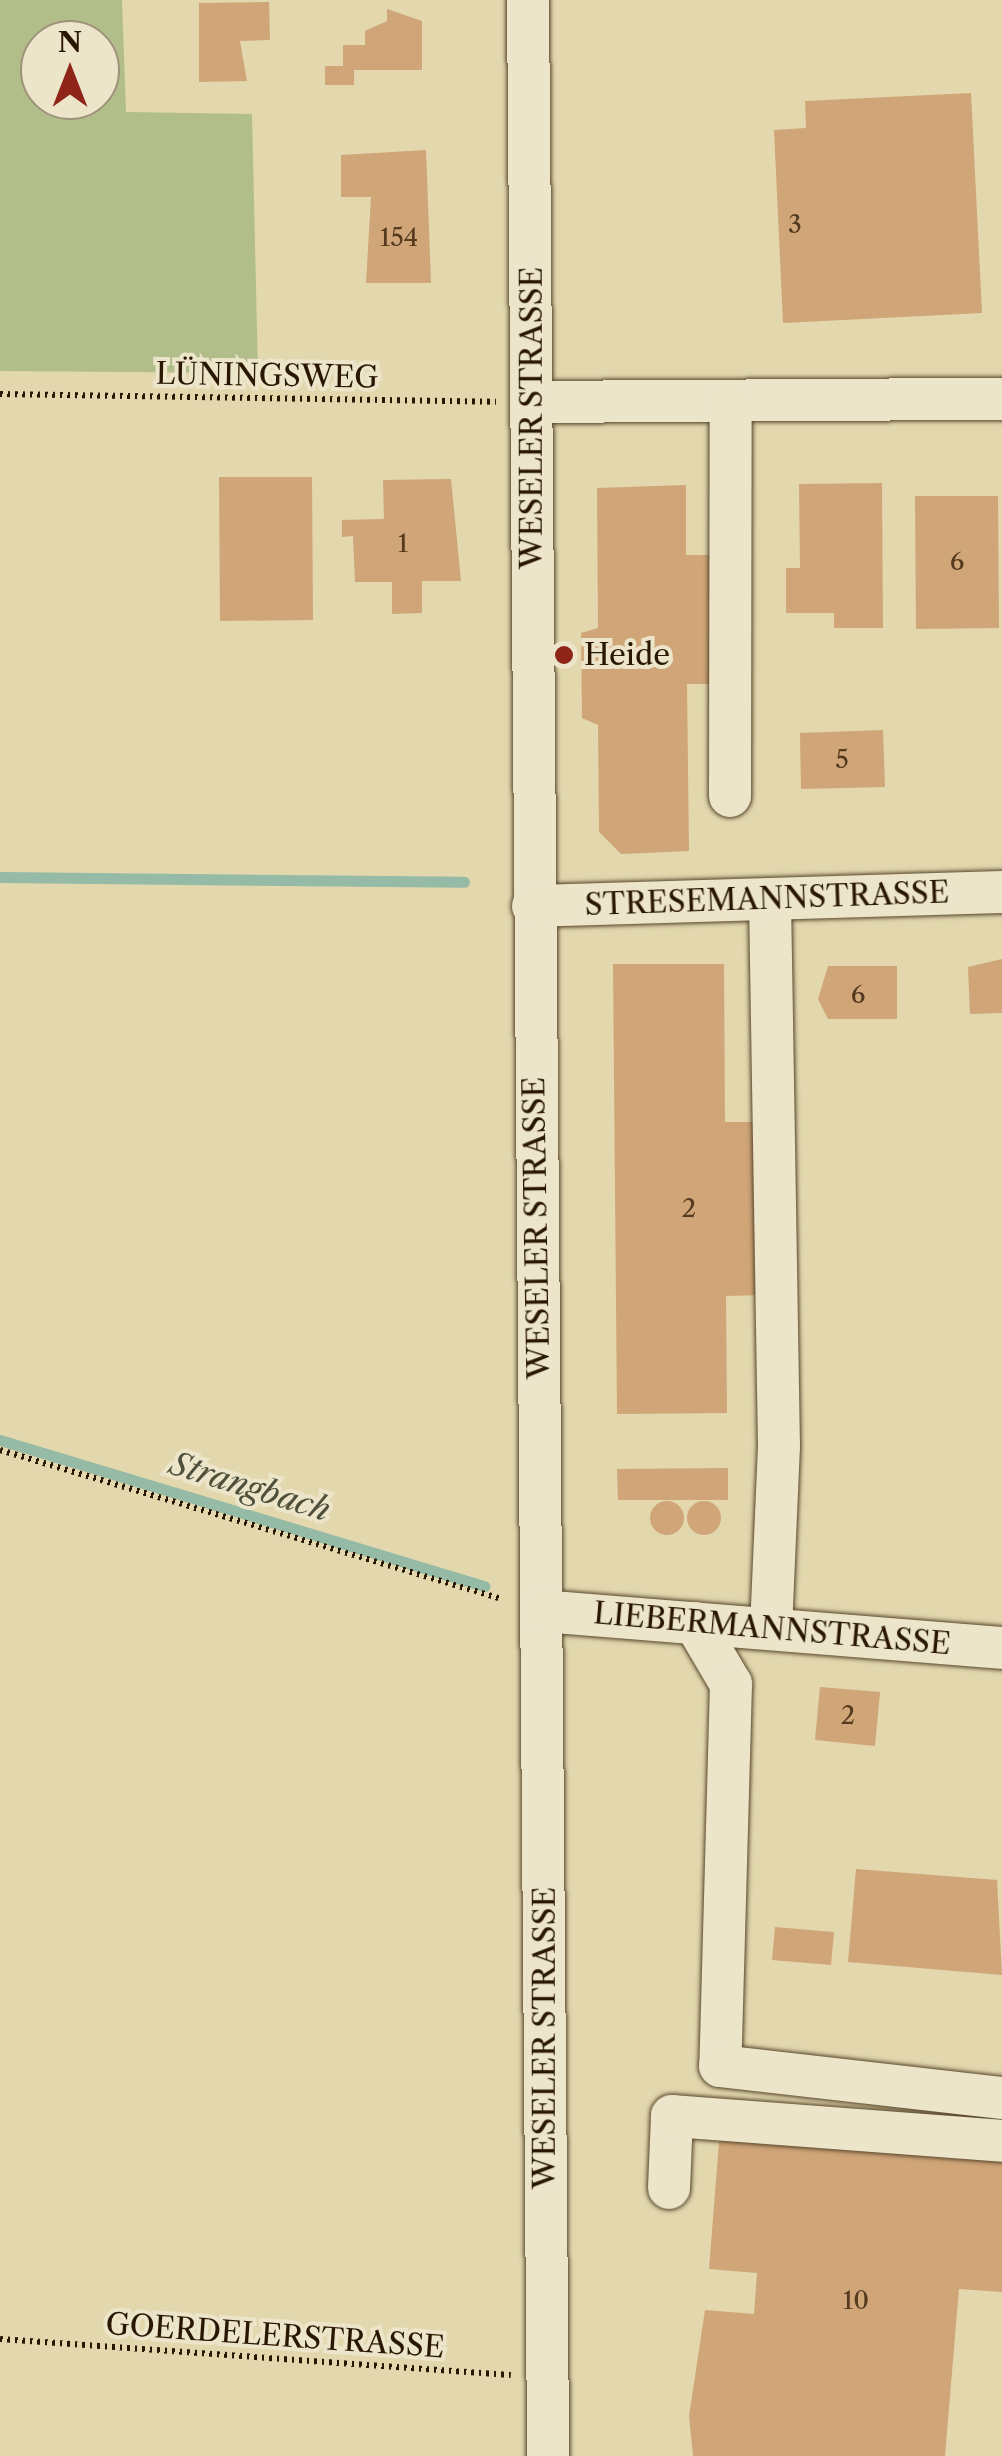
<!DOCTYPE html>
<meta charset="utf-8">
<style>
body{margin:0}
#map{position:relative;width:1002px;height:2456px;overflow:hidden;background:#e2d7ad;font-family:"Libre Caslon Text",serif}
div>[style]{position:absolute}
.green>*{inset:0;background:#b2be8a}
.stream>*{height:11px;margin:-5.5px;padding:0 5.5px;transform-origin:5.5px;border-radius:5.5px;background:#95baa6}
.building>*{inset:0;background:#d0a578}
.round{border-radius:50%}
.path>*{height:6px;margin-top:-3px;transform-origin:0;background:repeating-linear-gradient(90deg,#2a1701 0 2.5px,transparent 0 7.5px)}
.roads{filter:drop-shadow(0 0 2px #58472c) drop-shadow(0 0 2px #58472c)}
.minor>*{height:42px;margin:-21px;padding:0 21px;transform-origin:21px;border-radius:21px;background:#ece5ca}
.dots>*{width:28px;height:28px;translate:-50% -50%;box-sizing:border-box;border:5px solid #ece5ca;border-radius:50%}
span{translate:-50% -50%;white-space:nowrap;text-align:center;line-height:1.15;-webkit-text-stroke:8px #ece5ca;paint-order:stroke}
.number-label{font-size:25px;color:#543a1f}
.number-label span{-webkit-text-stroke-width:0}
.street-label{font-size:30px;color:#2a1701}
.poi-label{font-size:30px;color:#2a1701}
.left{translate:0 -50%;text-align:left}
.water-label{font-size:32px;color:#4f503b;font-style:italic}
.north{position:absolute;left:20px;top:20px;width:100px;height:100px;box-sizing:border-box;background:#ece5ca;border:2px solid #9e937a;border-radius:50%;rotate:0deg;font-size:28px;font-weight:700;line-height:40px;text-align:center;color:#2a1701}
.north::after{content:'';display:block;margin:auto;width:35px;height:45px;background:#8f2418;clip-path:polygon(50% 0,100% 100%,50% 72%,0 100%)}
</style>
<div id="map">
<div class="green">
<div style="clip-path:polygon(evenodd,0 0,122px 0,126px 112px,252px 114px,258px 373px,0 371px,0 0,40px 40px,100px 40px,100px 100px,40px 100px,40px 40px)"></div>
</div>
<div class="stream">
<div style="left:0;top:877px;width:464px;rotate:0.6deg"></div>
<div style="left:0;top:1440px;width:506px;rotate:16.79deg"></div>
</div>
<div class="building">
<div style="clip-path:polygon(269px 2px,270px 40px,240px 41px,247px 81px,199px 82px,199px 3px)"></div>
<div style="clip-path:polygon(387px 9px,422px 21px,422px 70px,354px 70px,354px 85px,325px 85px,325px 66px,343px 66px,343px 45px,365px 45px,365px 31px,387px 21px)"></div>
<div style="clip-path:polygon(971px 93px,982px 313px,783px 323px,774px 130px,806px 128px,805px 101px)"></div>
<div style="clip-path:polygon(426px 150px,431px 283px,366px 283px,371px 197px,341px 197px,341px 155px)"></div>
<div style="clip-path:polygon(219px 477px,312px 477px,313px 620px,220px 621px)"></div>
<div style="clip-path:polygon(451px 479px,461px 581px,422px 581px,422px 613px,392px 614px,392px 582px,355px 582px,353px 536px,342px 537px,342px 520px,384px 519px,383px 480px)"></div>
<div style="clip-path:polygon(882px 483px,883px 628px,834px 628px,834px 613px,786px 613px,786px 568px,800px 568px,799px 484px)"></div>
<div style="clip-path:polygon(686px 485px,686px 555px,714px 555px,715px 684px,687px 684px,689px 851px,621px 854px,599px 832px,598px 725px,582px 718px,581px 633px,598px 628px,597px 488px)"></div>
<div style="clip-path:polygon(915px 496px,998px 496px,999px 628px,916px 629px)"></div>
<div style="clip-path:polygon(883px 730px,885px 787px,801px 789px,800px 733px)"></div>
<div style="clip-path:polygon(1002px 959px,1002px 1013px,970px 1014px,968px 967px)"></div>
<div style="clip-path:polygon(613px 964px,724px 964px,725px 1122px,761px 1122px,763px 1295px,726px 1296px,727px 1413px,617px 1414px)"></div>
<div style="clip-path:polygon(828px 966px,897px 966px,897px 1019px,828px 1019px,818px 999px)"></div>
<div style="clip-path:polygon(728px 1468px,728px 1500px,618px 1500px,617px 1469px)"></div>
<div class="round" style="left:687px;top:1501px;width:34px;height:34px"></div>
<div class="round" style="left:650px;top:1501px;width:34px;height:34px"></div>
<div style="clip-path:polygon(820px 1687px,880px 1692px,875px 1746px,815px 1740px)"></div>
<div style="clip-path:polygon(856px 1869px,997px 1880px,1002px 1975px,848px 1962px)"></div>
<div style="clip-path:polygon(775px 1927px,834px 1932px,831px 1965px,772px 1960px)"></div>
<div style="clip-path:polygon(720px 2130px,1002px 2153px,1002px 2292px,959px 2289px,945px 2456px,693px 2456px,689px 2416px,705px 2310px,754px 2314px,757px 2273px,709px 2269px)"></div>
</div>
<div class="path">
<div style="left:0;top:394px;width:496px;rotate:0.9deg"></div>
<div style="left:0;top:1450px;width:524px;rotate:16.53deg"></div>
<div style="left:0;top:2339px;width:512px;rotate:4.03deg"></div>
</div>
<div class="roads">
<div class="minor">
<div style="left:528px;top:0;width:2456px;rotate:89.53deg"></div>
<div style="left:533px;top:402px;width:469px;rotate:-0.4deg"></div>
<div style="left:730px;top:796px;width:395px;rotate:-89.9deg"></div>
<div style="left:770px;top:899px;width:547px;rotate:89.06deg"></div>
<div style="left:779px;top:1446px;width:183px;rotate:92.5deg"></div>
<div style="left:533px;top:906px;width:469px;rotate:-1.7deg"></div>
<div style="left:542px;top:1611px;width:461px;rotate:4.6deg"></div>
<div style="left:695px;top:1623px;width:71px;rotate:59.5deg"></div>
<div style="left:731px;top:1684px;width:382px;rotate:91.6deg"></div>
<div style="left:720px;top:2066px;width:284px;rotate:6.5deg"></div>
<div style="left:669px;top:2188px;width:72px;rotate:-87.6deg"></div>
<div style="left:672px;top:2116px;width:331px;rotate:4.3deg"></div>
</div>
</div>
<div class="dots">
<div style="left:564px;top:655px;background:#8f2418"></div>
</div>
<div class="number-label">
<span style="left:795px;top:225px">3</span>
<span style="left:399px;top:238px">154</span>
<span style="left:403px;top:544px">1</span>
<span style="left:957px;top:562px">6</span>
<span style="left:842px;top:760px">5</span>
<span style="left:858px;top:995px">6</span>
<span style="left:689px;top:1209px">2</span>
<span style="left:848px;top:1716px">2</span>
<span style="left:856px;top:2301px">10</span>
</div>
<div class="street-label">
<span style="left:267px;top:376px;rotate:1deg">LÜNINGSWEG</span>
<span style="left:532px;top:418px;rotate:-90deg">WESELER STRASSE</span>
<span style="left:767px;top:899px;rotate:-2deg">STRESEMANNSTRASSE</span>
<span style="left:537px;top:1228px;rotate:-91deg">WESELER STRASSE</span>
<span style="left:772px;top:1629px;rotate:5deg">LIEBERMANNSTRASSE</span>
<span style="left:545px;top:2038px;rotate:-90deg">WESELER STRASSE</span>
<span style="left:275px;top:2336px;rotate:4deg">GOERDELERSTRASSE</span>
</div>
<div class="poi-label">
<span class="left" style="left:584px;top:655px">Heide</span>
</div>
<div class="water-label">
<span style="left:250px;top:1487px;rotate:17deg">Strangbach</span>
</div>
<div class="north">N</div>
</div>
